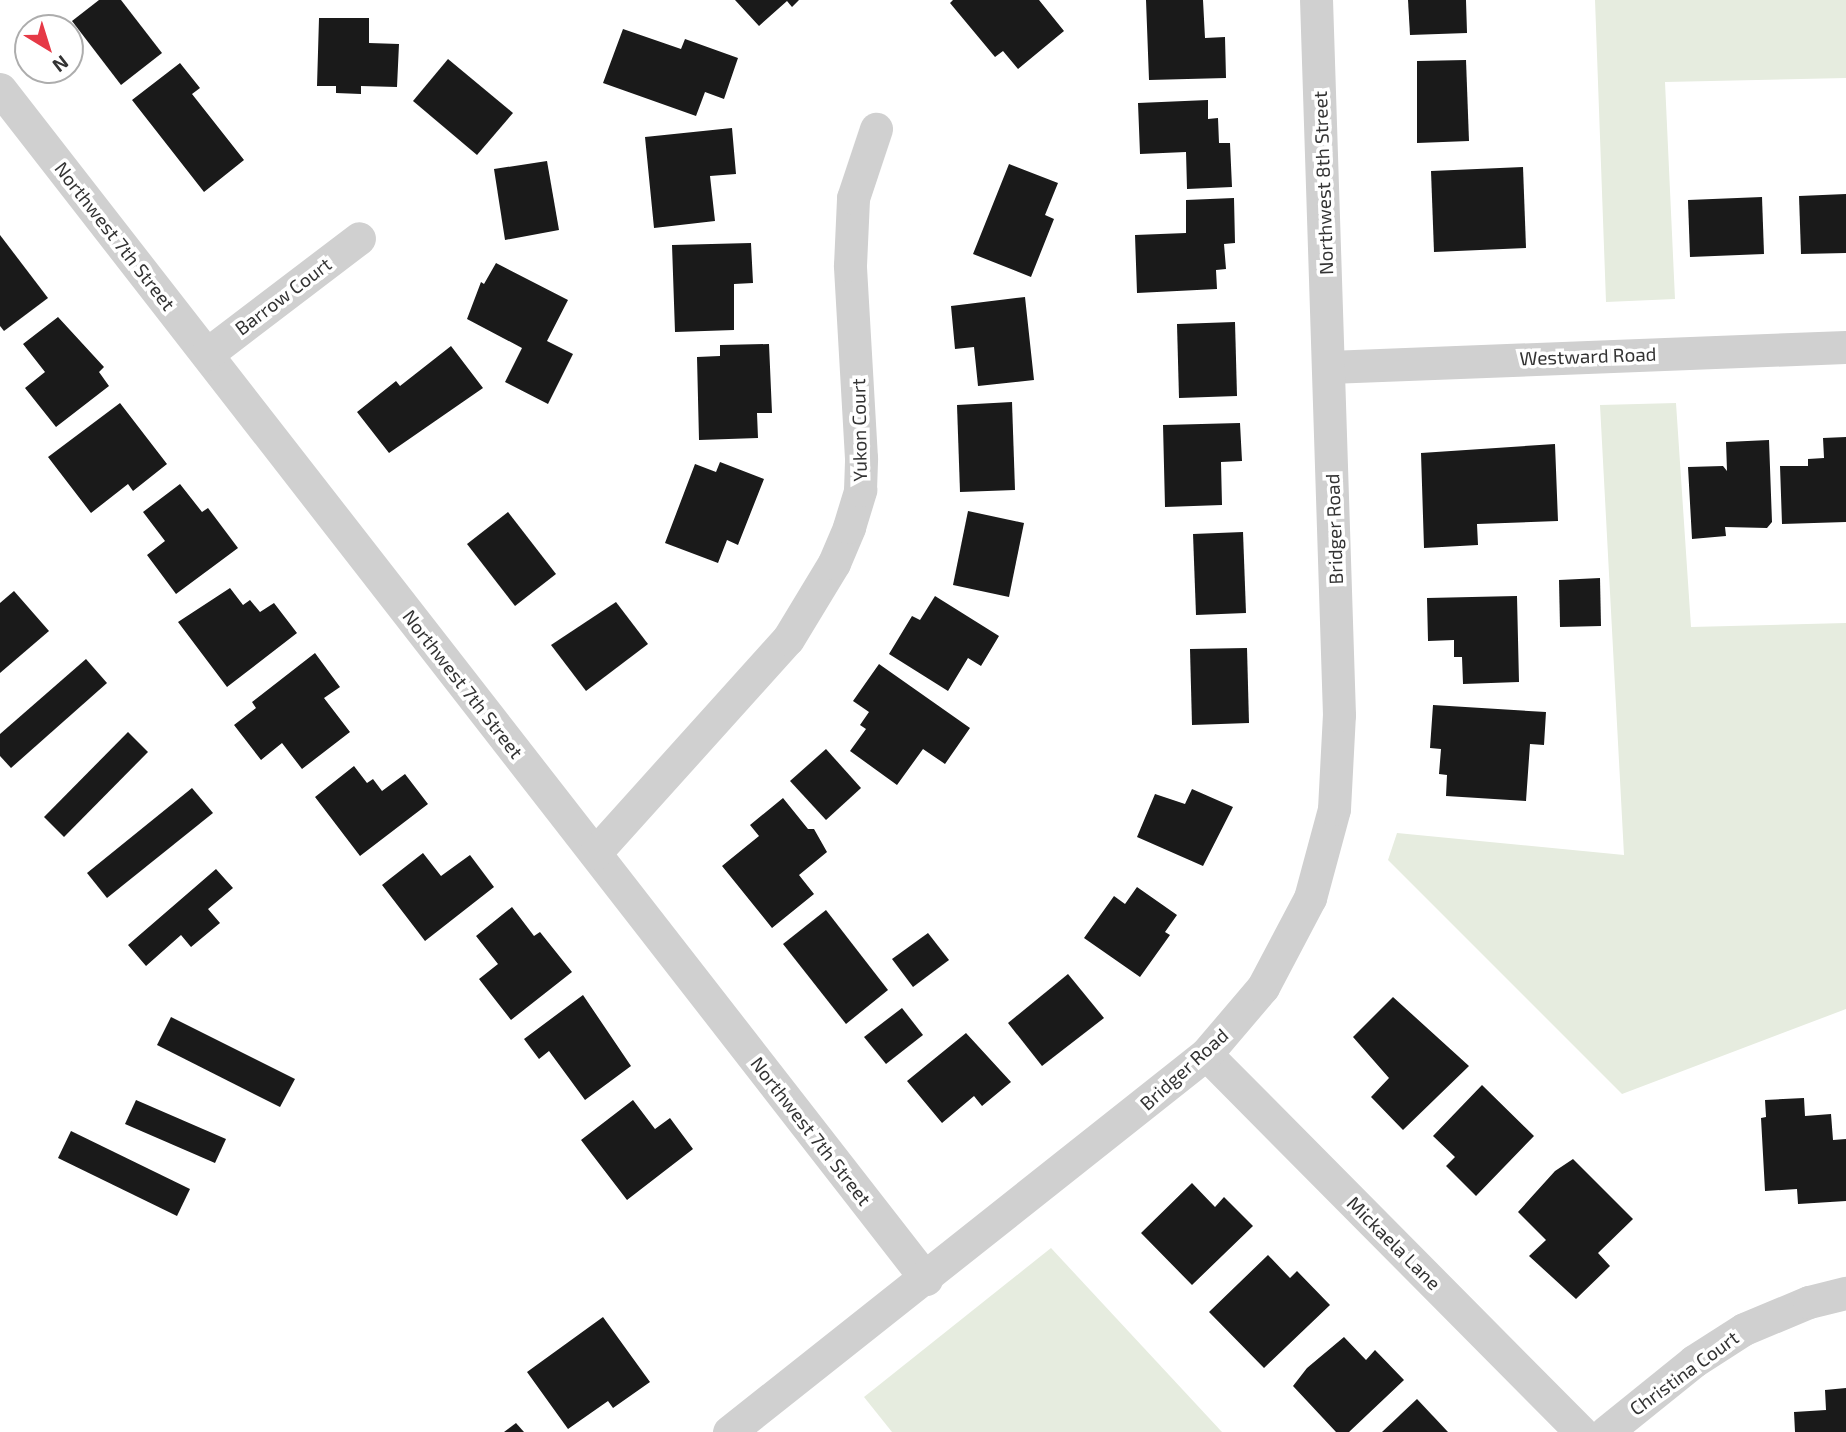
<!DOCTYPE html>
<style>
body{margin:0}
#map{position:relative;width:1846px;height:1432px;overflow:hidden;background:#fff;font-family:"Exo 2",sans-serif}
div>[style]{position:absolute}
.green>*{inset:0;background:#e6ecdf}
.building>*{inset:0;background:#1a1a1a}
.minor>*{height:33px;margin:-16.5px;padding:0 16.5px;transform-origin:16.5px;border-radius:16.5px;background:#d0d0d0}
span{translate:-50% -50%;white-space:nowrap;text-align:center;line-height:1.15;-webkit-text-stroke:7px #fff;paint-order:stroke}
.street-label{font-size:19px;color:#333}
.north{position:absolute;left:14px;top:14px;width:70px;height:70px;box-sizing:border-box;background:#fff;border:2px solid #adadad;border-radius:50%;rotate:142deg;font-size:19px;font-weight:700;line-height:28px;text-align:center;color:#333}
.north::after{content:'';display:block;margin:auto;width:24px;height:32px;background:#e63946;clip-path:polygon(50% 0,100% 100%,50% 72%,0 100%)}
</style>
<div id="map">
<div class="green">
<div style="clip-path:polygon(1595px 0,1846px 0,1846px 78px,1665px 82px,1675px 299px,1606px 302px)"></div>
<div style="clip-path:polygon(1676px 403px,1691px 627px,1846px 623px,1846px 1009px,1622px 1094px,1388px 860px,1397px 833px,1624px 855px,1600px 405px)"></div>
<div style="clip-path:polygon(1051px 1248px,1222px 1432px,892px 1432px,864px 1397px)"></div>
</div>
<div class="building">
<div style="clip-path:polygon(99px 0,121px 0,162px 53px,121px 85px,72px 21px)"></div>
<div style="clip-path:polygon(735px 0,799px 0,792px 7px,787px 1px,759px 26px)"></div>
<div style="clip-path:polygon(953px 0,1039px 0,1064px 31px,1018px 69px,1003px 51px,995px 57px,950px 3px)"></div>
<div style="clip-path:polygon(1146px 0,1203px 0,1205px 38px,1225px 37px,1226px 78px,1149px 80px)"></div>
<div style="clip-path:polygon(1408px 0,1466px 0,1467px 33px,1410px 35px)"></div>
<div style="clip-path:polygon(319px 18px,369px 18px,369px 43px,399px 44px,397px 87px,361px 86px,361px 94px,336px 93px,336px 86px,317px 86px)"></div>
<div style="clip-path:polygon(623px 29px,681px 49px,685px 39px,738px 58px,724px 99px,705px 92px,696px 116px,603px 83px)"></div>
<div style="clip-path:polygon(448px 59px,513px 113px,477px 155px,413px 101px)"></div>
<div style="clip-path:polygon(1466px 60px,1469px 141px,1417px 143px,1417px 61px)"></div>
<div style="clip-path:polygon(180px 63px,200px 88px,192px 94px,244px 160px,204px 192px,132px 100px)"></div>
<div style="clip-path:polygon(1208px 100px,1208px 119px,1218px 118px,1219px 143px,1230px 143px,1232px 187px,1187px 189px,1186px 152px,1140px 154px,1138px 103px)"></div>
<div style="clip-path:polygon(732px 128px,736px 174px,710px 176px,715px 221px,654px 228px,645px 137px)"></div>
<div style="clip-path:polygon(547px 161px,559px 230px,505px 240px,494px 169px)"></div>
<div style="clip-path:polygon(1009px 164px,1058px 183px,1045px 215px,1054px 219px,1031px 277px,973px 254px)"></div>
<div style="clip-path:polygon(1523px 167px,1526px 248px,1434px 252px,1431px 171px)"></div>
<div style="clip-path:polygon(1846px 194px,1846px 253px,1801px 254px,1799px 196px)"></div>
<div style="clip-path:polygon(1762px 197px,1764px 254px,1690px 257px,1688px 200px)"></div>
<div style="clip-path:polygon(1234px 198px,1235px 243px,1224px 244px,1226px 269px,1216px 270px,1217px 289px,1137px 293px,1135px 235px,1186px 233px,1186px 200px)"></div>
<div style="clip-path:polygon(0 235px,48px 298px,4px 331px,0 326px)"></div>
<div style="clip-path:polygon(751px 243px,753px 283px,734px 284px,734px 330px,675px 332px,672px 245px)"></div>
<div style="clip-path:polygon(496px 263px,568px 300px,547px 341px,573px 354px,548px 404px,505px 382px,522px 348px,467px 319px,481px 282px,484px 284px)"></div>
<div style="clip-path:polygon(1025px 297px,1034px 380px,978px 386px,974px 347px,955px 349px,951px 306px)"></div>
<div style="clip-path:polygon(58px 317px,104px 367px,99px 372px,109px 386px,56px 427px,25px 388px,45px 372px,23px 344px)"></div>
<div style="clip-path:polygon(1235px 322px,1237px 396px,1179px 398px,1177px 324px)"></div>
<div style="clip-path:polygon(769px 344px,772px 413px,757px 413px,758px 438px,699px 440px,697px 357px,720px 356px,720px 345px)"></div>
<div style="clip-path:polygon(451px 346px,483px 388px,389px 453px,357px 412px,396px 381px,400px 386px)"></div>
<div style="clip-path:polygon(1012px 402px,1015px 490px,960px 492px,957px 405px)"></div>
<div style="clip-path:polygon(120px 403px,167px 464px,133px 491px,128px 484px,91px 513px,48px 457px)"></div>
<div style="clip-path:polygon(1240px 423px,1242px 461px,1221px 462px,1222px 505px,1165px 507px,1163px 425px)"></div>
<div style="clip-path:polygon(1846px 437px,1846px 522px,1782px 524px,1780px 466px,1808px 466px,1808px 459px,1824px 458px,1823px 438px)"></div>
<div style="clip-path:polygon(1769px 440px,1772px 522px,1767px 528px,1725px 527px,1726px 536px,1692px 539px,1688px 467px,1723px 466px,1727px 471px,1726px 442px)"></div>
<div style="clip-path:polygon(1555px 444px,1558px 521px,1477px 524px,1478px 545px,1424px 548px,1421px 453px)"></div>
<div style="clip-path:polygon(720px 462px,764px 479px,738px 545px,727px 540px,718px 563px,665px 543px,695px 464px,716px 472px)"></div>
<div style="clip-path:polygon(180px 484px,202px 512px,208px 508px,238px 548px,176px 594px,147px 555px,165px 541px,143px 512px)"></div>
<div style="clip-path:polygon(968px 511px,1024px 523px,1009px 597px,953px 585px)"></div>
<div style="clip-path:polygon(508px 512px,556px 574px,515px 606px,467px 544px)"></div>
<div style="clip-path:polygon(1243px 532px,1246px 613px,1196px 615px,1193px 534px)"></div>
<div style="clip-path:polygon(1600px 578px,1601px 626px,1560px 627px,1559px 580px)"></div>
<div style="clip-path:polygon(230px 588px,243px 605px,250px 600px,260px 612px,274px 603px,297px 633px,227px 687px,178px 622px)"></div>
<div style="clip-path:polygon(14px 591px,49px 631px,0 673px,0 603px)"></div>
<div style="clip-path:polygon(935px 596px,999px 636px,981px 666px,968px 658px,948px 691px,889px 654px,912px 616px,920px 620px)"></div>
<div style="clip-path:polygon(1517px 596px,1519px 682px,1463px 684px,1462px 657px,1454px 657px,1454px 640px,1428px 641px,1427px 598px)"></div>
<div style="clip-path:polygon(616px 602px,648px 644px,586px 691px,551px 645px)"></div>
<div style="clip-path:polygon(1247px 648px,1249px 723px,1192px 725px,1190px 649px)"></div>
<div style="clip-path:polygon(315px 653px,340px 687px,324px 698px,350px 732px,302px 769px,282px 743px,261px 760px,234px 725px,256px 708px,252px 702px)"></div>
<div style="clip-path:polygon(86px 659px,107px 683px,11px 768px,0 756px,0 734px)"></div>
<div style="clip-path:polygon(879px 664px,970px 728px,945px 764px,923px 749px,897px 785px,850px 751px,866px 729px,860px 725px,869px 712px,853px 701px)"></div>
<div style="clip-path:polygon(1433px 705px,1546px 712px,1544px 745px,1530px 744px,1526px 801px,1446px 796px,1447px 775px,1439px 774px,1441px 749px,1430px 748px)"></div>
<div style="clip-path:polygon(128px 732px,148px 752px,64px 837px,44px 817px)"></div>
<div style="clip-path:polygon(826px 749px,861px 788px,826px 820px,790px 781px)"></div>
<div style="clip-path:polygon(354px 766px,367px 783px,373px 779px,382px 791px,405px 774px,428px 804px,360px 856px,315px 797px)"></div>
<div style="clip-path:polygon(192px 788px,213px 813px,107px 898px,87px 873px)"></div>
<div style="clip-path:polygon(1192px 789px,1233px 807px,1203px 866px,1137px 837px,1155px 794px,1185px 804px)"></div>
<div style="clip-path:polygon(783px 798px,808px 829px,814px 829px,827px 852px,799px 875px,814px 894px,772px 928px,722px 866px,759px 836px,750px 825px)"></div>
<div style="clip-path:polygon(423px 853px,441px 876px,470px 855px,494px 887px,425px 941px,382px 885px)"></div>
<div style="clip-path:polygon(216px 869px,233px 888px,208px 909px,220px 923px,191px 947px,181px 935px,146px 966px,128px 945px)"></div>
<div style="clip-path:polygon(1137px 887px,1177px 915px,1165px 932px,1170px 935px,1140px 977px,1084px 938px,1114px 896px,1125px 904px)"></div>
<div style="clip-path:polygon(512px 907px,534px 936px,540px 932px,572px 972px,511px 1020px,479px 979px,498px 964px,476px 936px)"></div>
<div style="clip-path:polygon(826px 910px,888px 990px,846px 1024px,783px 944px)"></div>
<div style="clip-path:polygon(928px 933px,949px 960px,913px 987px,892px 959px)"></div>
<div style="clip-path:polygon(1068px 974px,1104px 1018px,1042px 1066px,1008px 1023px)"></div>
<div style="clip-path:polygon(583px 995px,631px 1066px,585px 1100px,549px 1051px,539px 1059px,524px 1039px)"></div>
<div style="clip-path:polygon(1393px 997px,1469px 1066px,1403px 1130px,1371px 1097px,1389px 1078px,1353px 1037px)"></div>
<div style="clip-path:polygon(902px 1008px,923px 1035px,886px 1064px,864px 1037px)"></div>
<div style="clip-path:polygon(171px 1017px,295px 1079px,280px 1107px,157px 1045px)"></div>
<div style="clip-path:polygon(966px 1033px,1011px 1082px,982px 1106px,974px 1096px,942px 1123px,907px 1081px)"></div>
<div style="clip-path:polygon(1482px 1085px,1534px 1136px,1476px 1196px,1446px 1166px,1455px 1157px,1433px 1136px)"></div>
<div style="clip-path:polygon(1804px 1098px,1805px 1116px,1831px 1114px,1833px 1140px,1846px 1139px,1846px 1201px,1798px 1204px,1797px 1189px,1765px 1191px,1761px 1118px,1766px 1117px,1765px 1100px)"></div>
<div style="clip-path:polygon(136px 1100px,226px 1139px,215px 1163px,125px 1124px)"></div>
<div style="clip-path:polygon(633px 1100px,655px 1129px,670px 1118px,693px 1149px,627px 1200px,581px 1140px)"></div>
<div style="clip-path:polygon(71px 1131px,190px 1189px,177px 1216px,58px 1158px)"></div>
<div style="clip-path:polygon(1573px 1159px,1633px 1219px,1598px 1253px,1610px 1266px,1576px 1299px,1529px 1256px,1546px 1240px,1518px 1212px,1555px 1171px)"></div>
<div style="clip-path:polygon(1192px 1183px,1215px 1207px,1224px 1197px,1253px 1226px,1192px 1285px,1141px 1233px)"></div>
<div style="clip-path:polygon(1268px 1255px,1290px 1278px,1297px 1271px,1330px 1305px,1264px 1368px,1209px 1312px)"></div>
<div style="clip-path:polygon(603px 1317px,650px 1382px,613px 1408px,608px 1401px,568px 1429px,527px 1372px)"></div>
<div style="clip-path:polygon(1344px 1337px,1366px 1360px,1375px 1350px,1404px 1380px,1349px 1432px,1336px 1432px,1293px 1386px,1307px 1368px)"></div>
<div style="clip-path:polygon(1846px 1388px,1846px 1432px,1795px 1432px,1794px 1412px,1826px 1410px,1825px 1390px)"></div>
<div style="clip-path:polygon(1417px 1399px,1448px 1432px,1382px 1432px)"></div>
<div style="clip-path:polygon(516px 1423px,524px 1432px,504px 1432px)"></div>
</div>
<div class="minor">
<div style="left:0;top:89px;width:1508px;rotate:52.11deg"></div>
<div style="left:207px;top:354px;width:191px;rotate:-37.3deg"></div>
<div style="left:1329px;top:367px;width:517px;rotate:-2.22deg"></div>
<div style="left:595px;top:853px;width:288px;rotate:-48deg"></div>
<div style="left:788px;top:639px;width:89px;rotate:-58.8deg"></div>
<div style="left:834px;top:563px;width:39px;rotate:-67deg"></div>
<div style="left:849px;top:527px;width:39px;rotate:-73deg"></div>
<div style="left:860px;top:490px;width:32px;rotate:-88deg"></div>
<div style="left:861px;top:458px;width:193px;rotate:-93.3deg"></div>
<div style="left:850px;top:265px;width:67px;rotate:-87.4deg"></div>
<div style="left:853px;top:198px;width:73px;rotate:-71.6deg"></div>
<div style="left:1206px;top:1054px;width:532px;rotate:45.23deg"></div>
<div style="left:729px;top:1432px;width:609px;rotate:-38.4deg"></div>
<div style="left:1206px;top:1054px;width:88px;rotate:-49.6deg"></div>
<div style="left:1263px;top:987px;width:101px;rotate:-62.2deg"></div>
<div style="left:1310px;top:898px;width:92px;rotate:-74.9deg"></div>
<div style="left:1334px;top:809px;width:94px;rotate:-87deg"></div>
<div style="left:1339px;top:715px;width:715px;rotate:-91.84deg"></div>
<div style="left:1606px;top:1432px;width:113px;rotate:-38.9deg"></div>
<div style="left:1694px;top:1361px;width:59px;rotate:-32.6deg"></div>
<div style="left:1744px;top:1329px;width:70px;rotate:-22.6deg"></div>
<div style="left:1809px;top:1302px;width:38px;rotate:-14deg"></div>
</div>
<div class="street-label">
<span style="left:1323px;top:183px;rotate:-92deg">Northwest 8th Street</span>
<span style="left:115px;top:236px;rotate:52deg">Northwest 7th Street</span>
<span style="left:283px;top:296px;rotate:-37deg">Barrow Court</span>
<span style="left:1588px;top:356px;rotate:-2deg">Westward Road</span>
<span style="left:859px;top:430px;rotate:-91deg">Yukon Court</span>
<span style="left:1334px;top:529px;rotate:-92deg">Bridger Road</span>
<span style="left:463px;top:684px;rotate:52deg">Northwest 7th Street</span>
<span style="left:1184px;top:1069px;rotate:-42deg">Bridger Road</span>
<span style="left:811px;top:1131px;rotate:52deg">Northwest 7th Street</span>
<span style="left:1394px;top:1243px;rotate:45deg">Mickaela Lane</span>
<span style="left:1684px;top:1373px;rotate:-36deg">Christina Court</span>
</div>
<div class="north">N</div>
</div>
